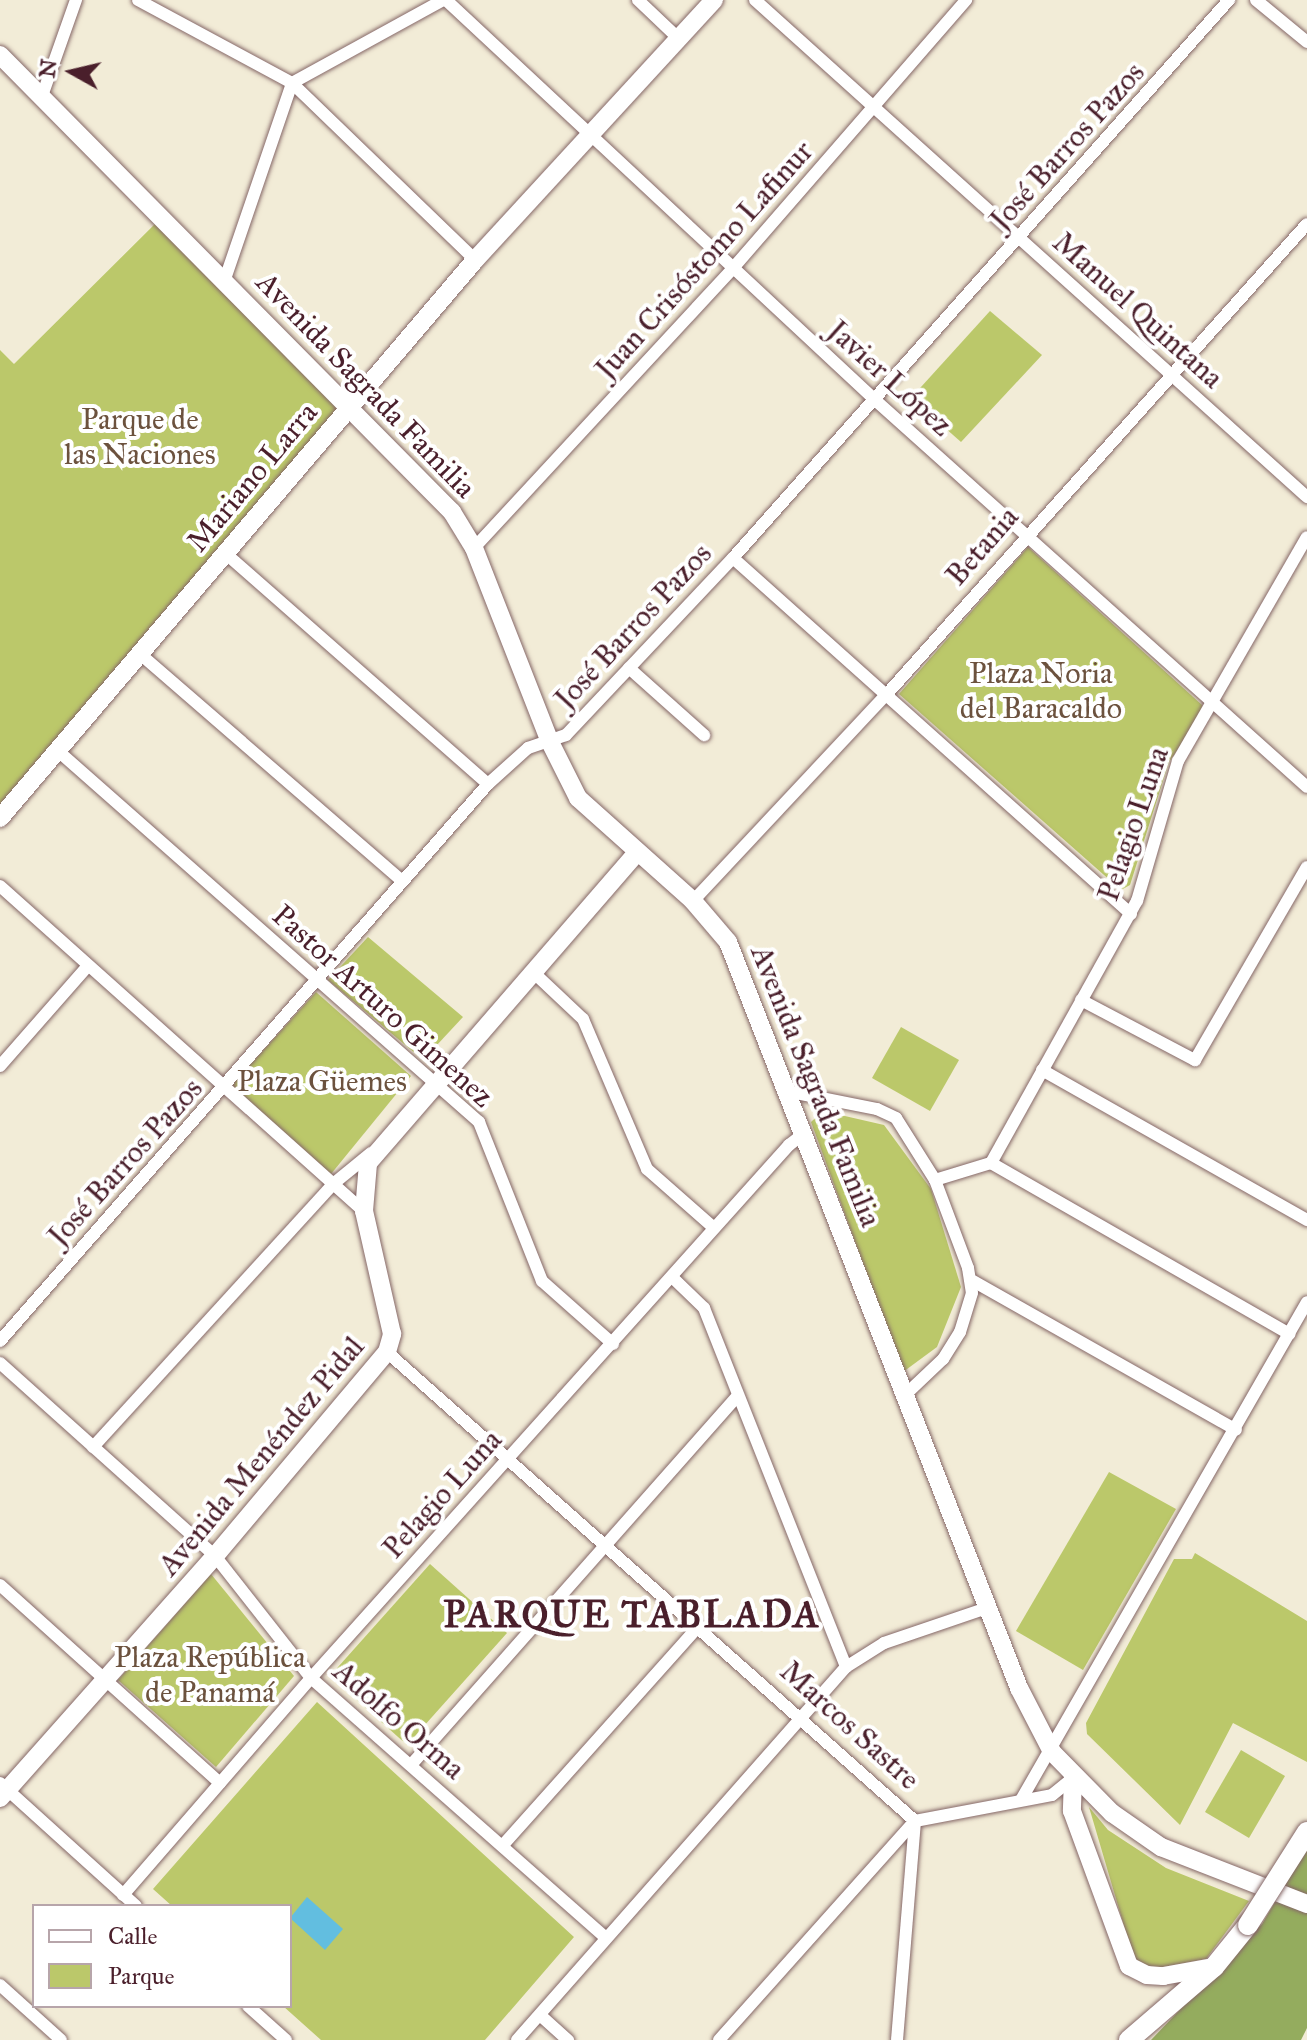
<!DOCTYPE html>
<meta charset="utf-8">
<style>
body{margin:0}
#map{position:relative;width:1307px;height:2040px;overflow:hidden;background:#f2ecd7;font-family:"IM FELL Great Primer",serif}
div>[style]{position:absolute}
.green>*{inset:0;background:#bbc86a}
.forest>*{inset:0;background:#94ac5e}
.water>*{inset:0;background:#62bee0}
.roads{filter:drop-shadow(0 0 2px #856767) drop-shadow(0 0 2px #856767)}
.street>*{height:12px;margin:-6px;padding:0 6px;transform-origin:6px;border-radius:6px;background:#fff}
.secondary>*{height:18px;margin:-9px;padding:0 9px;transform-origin:9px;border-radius:9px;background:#fff}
.primary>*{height:20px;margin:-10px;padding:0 10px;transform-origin:10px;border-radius:10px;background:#fff}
.bridges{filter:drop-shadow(0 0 2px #856767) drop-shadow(0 0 2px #856767)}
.primary-bridge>*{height:20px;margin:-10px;padding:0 10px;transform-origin:10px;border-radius:10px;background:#fff}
span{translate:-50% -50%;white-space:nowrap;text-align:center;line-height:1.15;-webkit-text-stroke:8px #fff;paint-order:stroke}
.street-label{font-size:30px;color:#4a1f2b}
.park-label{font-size:30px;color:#6c523e}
.district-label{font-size:38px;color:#4a1f2b;font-weight:700;letter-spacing:2px}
.legend{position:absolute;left:32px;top:1904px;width:260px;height:104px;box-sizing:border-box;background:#fff;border:2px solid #b7a5aa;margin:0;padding:10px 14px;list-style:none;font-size:24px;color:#4a1f2b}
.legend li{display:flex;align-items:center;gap:16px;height:40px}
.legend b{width:40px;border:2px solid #b7a5aa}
.north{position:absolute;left:32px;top:32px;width:80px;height:80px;-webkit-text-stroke:6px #fff;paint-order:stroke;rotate:278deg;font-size:22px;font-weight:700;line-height:32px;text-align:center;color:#4a1f2b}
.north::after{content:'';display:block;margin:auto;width:28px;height:36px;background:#4a1f2b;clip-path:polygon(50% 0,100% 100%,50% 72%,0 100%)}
</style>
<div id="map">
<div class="green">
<div style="clip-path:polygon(163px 216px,349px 407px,0 818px,0 350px,14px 364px)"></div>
<div style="clip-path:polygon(990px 311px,1042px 355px,961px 442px,911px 398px)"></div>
<div style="clip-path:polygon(1028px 547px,1202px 705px,1203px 713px,1169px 762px,1130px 885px,1121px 890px,899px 694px)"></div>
<div style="clip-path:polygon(368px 937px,463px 1017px,423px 1060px,328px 980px)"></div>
<div style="clip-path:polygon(316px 992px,411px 1076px,331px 1174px,232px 1085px)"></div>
<div style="clip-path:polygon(901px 1027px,959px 1060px,930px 1111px,872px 1078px)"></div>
<div style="clip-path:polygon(823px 1111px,884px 1125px,931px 1189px,961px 1287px,937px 1347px,903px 1372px,811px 1122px)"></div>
<div style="clip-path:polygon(1109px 1472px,1176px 1509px,1083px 1670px,1016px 1631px)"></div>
<div style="clip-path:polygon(1195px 1553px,1307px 1621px,1307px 1762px,1233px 1723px,1180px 1825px,1087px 1734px,1086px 1723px,1174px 1559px,1192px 1559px)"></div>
<div style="clip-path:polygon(430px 1564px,507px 1633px,407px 1745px,330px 1676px)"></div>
<div style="clip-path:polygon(211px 1574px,294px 1676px,216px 1767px,118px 1680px)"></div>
<div style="clip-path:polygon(317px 1702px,574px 1937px,485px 2040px,321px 2040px,283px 2006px,290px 2006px,290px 1906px,172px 1906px,153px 1889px)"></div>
<div style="clip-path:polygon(1241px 1750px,1285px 1776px,1249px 1838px,1205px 1812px)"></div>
<div style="clip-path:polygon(1089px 1807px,1108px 1830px,1166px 1868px,1249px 1901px,1206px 1959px,1153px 1969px,1134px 1960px)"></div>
</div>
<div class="forest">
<div style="clip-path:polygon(1307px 1848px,1307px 2028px,1301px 2040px,1151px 2040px,1262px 1924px)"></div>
</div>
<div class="water">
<div style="clip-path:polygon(307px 1897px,343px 1929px,325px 1950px,290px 1918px)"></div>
</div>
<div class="roads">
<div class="street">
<div style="left:138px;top:0;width:175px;rotate:28.3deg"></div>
<div style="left:292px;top:83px;width:255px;rotate:44deg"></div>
<div style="left:446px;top:0;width:585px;rotate:42.99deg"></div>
<div style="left:874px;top:399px;width:581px;rotate:41.86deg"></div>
<div style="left:638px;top:0;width:55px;rotate:43.5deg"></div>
<div style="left:755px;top:0;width:743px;rotate:42deg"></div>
<div style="left:1256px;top:0;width:66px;rotate:39.5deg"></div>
<div style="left:42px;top:96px;width:102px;rotate:-70.5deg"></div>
<div style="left:225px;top:279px;width:207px;rotate:-71.1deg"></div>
<div style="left:292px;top:83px;width:172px;rotate:-28.8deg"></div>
<div style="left:474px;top:548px;width:383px;rotate:-47.2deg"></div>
<div style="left:734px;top:267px;width:354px;rotate:-49deg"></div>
<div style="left:225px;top:553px;width:350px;rotate:41.3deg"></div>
<div style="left:733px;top:558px;width:534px;rotate:41.81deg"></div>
<div style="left:139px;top:653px;width:347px;rotate:40.9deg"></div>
<div style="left:629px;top:668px;width:101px;rotate:41.8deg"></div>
<div style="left:57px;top:750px;width:563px;rotate:41.4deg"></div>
<div style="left:479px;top:1122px;width:171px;rotate:68.4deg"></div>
<div style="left:542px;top:1281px;width:95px;rotate:41.6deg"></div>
<div style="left:0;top:886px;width:488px;rotate:41.8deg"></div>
<div style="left:693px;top:901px;width:284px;rotate:-46.9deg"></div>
<div style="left:887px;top:694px;width:630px;rotate:-48.22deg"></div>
<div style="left:532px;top:971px;width:70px;rotate:43.3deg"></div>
<div style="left:583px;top:1019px;width:163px;rotate:66.9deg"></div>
<div style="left:647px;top:1169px;width:89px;rotate:41.4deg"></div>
<div style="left:1081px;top:1000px;width:129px;rotate:27.8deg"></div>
<div style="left:1195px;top:1060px;width:223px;rotate:-59.9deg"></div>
<div style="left:0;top:1066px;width:133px;rotate:-48.7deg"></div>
<div style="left:1042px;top:1070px;width:305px;rotate:29.5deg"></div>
<div style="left:791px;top:1092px;width:88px;rotate:11.2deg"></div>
<div style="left:877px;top:1109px;width:21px;rotate:25deg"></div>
<div style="left:896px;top:1118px;width:73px;rotate:57.8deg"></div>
<div style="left:935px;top:1180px;width:94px;rotate:69.4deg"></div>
<div style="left:968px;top:1268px;width:25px;rotate:81deg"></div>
<div style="left:972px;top:1293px;width:41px;rotate:107.1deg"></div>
<div style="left:960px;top:1332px;width:32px;rotate:122deg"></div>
<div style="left:943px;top:1359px;width:51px;rotate:136.6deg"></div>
<div style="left:991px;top:1163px;width:344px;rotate:29.8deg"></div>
<div style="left:935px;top:1180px;width:59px;rotate:-16.9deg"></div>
<div style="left:991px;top:1163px;width:300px;rotate:-60.9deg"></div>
<div style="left:1137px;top:901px;width:146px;rotate:-73.7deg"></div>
<div style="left:1178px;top:761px;width:258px;rotate:-60.1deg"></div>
<div style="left:672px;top:1277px;width:45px;rotate:44.1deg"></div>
<div style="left:704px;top:1308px;width:386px;rotate:68.4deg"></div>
<div style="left:973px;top:1281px;width:302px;rotate:29.5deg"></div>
<div style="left:0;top:1341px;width:741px;rotate:-48.78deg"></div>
<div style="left:488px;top:784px;width:54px;rotate:-42deg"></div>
<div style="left:528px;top:748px;width:40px;rotate:-18.9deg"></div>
<div style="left:566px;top:735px;width:243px;rotate:-46.7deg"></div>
<div style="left:733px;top:558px;width:747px;rotate:-48.37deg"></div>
<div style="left:387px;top:1352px;width:706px;rotate:41.61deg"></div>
<div style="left:0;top:1363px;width:289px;rotate:41.9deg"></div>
<div style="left:215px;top:1556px;width:155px;rotate:51.8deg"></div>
<div style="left:311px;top:1678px;width:393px;rotate:41.4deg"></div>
<div style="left:93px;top:1447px;width:356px;rotate:-47.6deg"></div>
<div style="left:333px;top:1184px;width:49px;rotate:-39.2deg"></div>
<div style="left:0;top:1585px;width:296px;rotate:42deg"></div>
<div style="left:411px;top:1765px;width:493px;rotate:-48.5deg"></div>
<div style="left:0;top:1783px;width:183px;rotate:42.1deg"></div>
<div style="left:1021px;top:1800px;width:574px;rotate:-60.13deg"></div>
<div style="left:503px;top:1845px;width:294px;rotate:-48.2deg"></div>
<div style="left:123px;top:1895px;width:287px;rotate:-49.1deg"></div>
<div style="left:311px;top:1678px;width:716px;rotate:-48.11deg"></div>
<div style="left:789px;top:1145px;width:20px;rotate:-37deg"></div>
<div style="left:0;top:1985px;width:82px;rotate:42deg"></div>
<div style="left:248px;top:2006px;width:51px;rotate:41.8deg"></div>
<div style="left:540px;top:2015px;width:38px;rotate:42deg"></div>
<div style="left:517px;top:2040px;width:497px;rotate:-48.6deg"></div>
<div style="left:846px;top:1667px;width:45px;rotate:-32.3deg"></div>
<div style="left:884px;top:1643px;width:109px;rotate:-18.8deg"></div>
<div style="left:719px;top:2040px;width:294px;rotate:-48.2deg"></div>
<div style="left:915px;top:1821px;width:139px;rotate:-10.7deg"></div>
<div style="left:1052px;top:1795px;width:27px;rotate:-39deg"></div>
<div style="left:897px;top:2040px;width:220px;rotate:-85.3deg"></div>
</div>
<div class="secondary">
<div style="left:0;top:55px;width:643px;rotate:45.32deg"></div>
<div style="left:452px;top:512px;width:42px;rotate:58.6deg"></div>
<div style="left:474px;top:548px;width:208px;rotate:68.6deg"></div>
<div style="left:550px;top:742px;width:63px;rotate:63.4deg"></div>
<div style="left:578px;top:798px;width:154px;rotate:41.8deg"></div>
<div style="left:693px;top:901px;width:54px;rotate:49.5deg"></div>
<div style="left:728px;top:942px;width:801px;rotate:68.69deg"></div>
<div style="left:1019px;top:1688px;width:72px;rotate:62.7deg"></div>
<div style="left:1052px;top:1752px;width:86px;rotate:45.5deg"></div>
<div style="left:1112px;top:1813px;width:60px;rotate:34.8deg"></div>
<div style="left:1161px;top:1847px;width:157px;rotate:21.3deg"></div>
<div style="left:0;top:818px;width:733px;rotate:-49.59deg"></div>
<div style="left:475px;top:260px;width:353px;rotate:-47.4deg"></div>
<div style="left:1073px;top:1778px;width:33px;rotate:92deg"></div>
<div style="left:1072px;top:1811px;width:165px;rotate:69.8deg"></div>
<div style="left:1129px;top:1966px;width:20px;rotate:27deg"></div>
<div style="left:1147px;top:1975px;width:16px;rotate:4deg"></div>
<div style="left:1163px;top:1976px;width:52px;rotate:-10deg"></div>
<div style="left:0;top:1798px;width:324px;rotate:-48.4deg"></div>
<div style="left:215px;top:1556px;width:267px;rotate:-49.9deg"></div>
<div style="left:387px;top:1352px;width:19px;rotate:-74deg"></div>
<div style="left:392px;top:1334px;width:126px;rotate:-102.8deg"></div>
<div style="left:364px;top:1211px;width:48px;rotate:-85.2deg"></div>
<div style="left:368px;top:1163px;width:410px;rotate:-49.1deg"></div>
</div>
<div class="primary">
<div style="left:1129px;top:2040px;width:112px;rotate:-40.7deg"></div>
<div style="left:1214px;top:1967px;width:54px;rotate:-51deg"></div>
</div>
</div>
<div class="bridges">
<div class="primary-bridge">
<div style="left:1248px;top:1925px;width:110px;rotate:-57.6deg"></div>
</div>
</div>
<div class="street-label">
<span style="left:1067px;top:146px;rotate:-48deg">José Barros Pazos</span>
<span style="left:704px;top:260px;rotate:-48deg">Juan Crisóstomo Lafinur</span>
<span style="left:1138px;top:310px;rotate:42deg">Manuel Quintana</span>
<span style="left:890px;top:378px;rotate:42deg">Javier López</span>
<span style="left:366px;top:385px;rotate:46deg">Avenida Sagrada Familia</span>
<span style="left:252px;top:477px;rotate:-50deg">Mariano Larra</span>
<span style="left:982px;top:546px;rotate:-49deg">Betania</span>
<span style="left:633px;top:626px;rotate:-47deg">José Barros Pazos</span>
<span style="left:1133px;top:824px;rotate:-71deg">Pelagio Luna</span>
<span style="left:383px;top:1006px;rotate:42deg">Pastor Arturo Gimenez</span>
<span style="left:816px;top:1086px;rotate:68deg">Avenida Sagrada Familia</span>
<span style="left:125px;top:1162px;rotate:-48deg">José Barros Pazos</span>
<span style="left:261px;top:1456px;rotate:-50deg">Avenida Menéndez Pidal</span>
<span style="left:442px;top:1494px;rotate:-48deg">Pelagio Luna</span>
<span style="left:399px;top:1720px;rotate:41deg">Adolfo Orma</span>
<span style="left:850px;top:1725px;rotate:42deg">Marcos Sastre</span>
</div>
<div class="park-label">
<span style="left:140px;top:436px">Parque de<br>las Naciones</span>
<span style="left:1041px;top:690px">Plaza Noria<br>del Baracaldo</span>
<span style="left:322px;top:1081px">Plaza Güemes</span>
<span style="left:210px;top:1674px">Plaza República<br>de Panamá</span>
</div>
<div class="district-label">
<span style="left:632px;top:1615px">PARQUE TABLADA</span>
</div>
<ul class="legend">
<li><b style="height:10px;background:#fff"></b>Calle</li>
<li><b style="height:22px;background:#bbc86a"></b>Parque</li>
</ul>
<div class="north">N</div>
</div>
